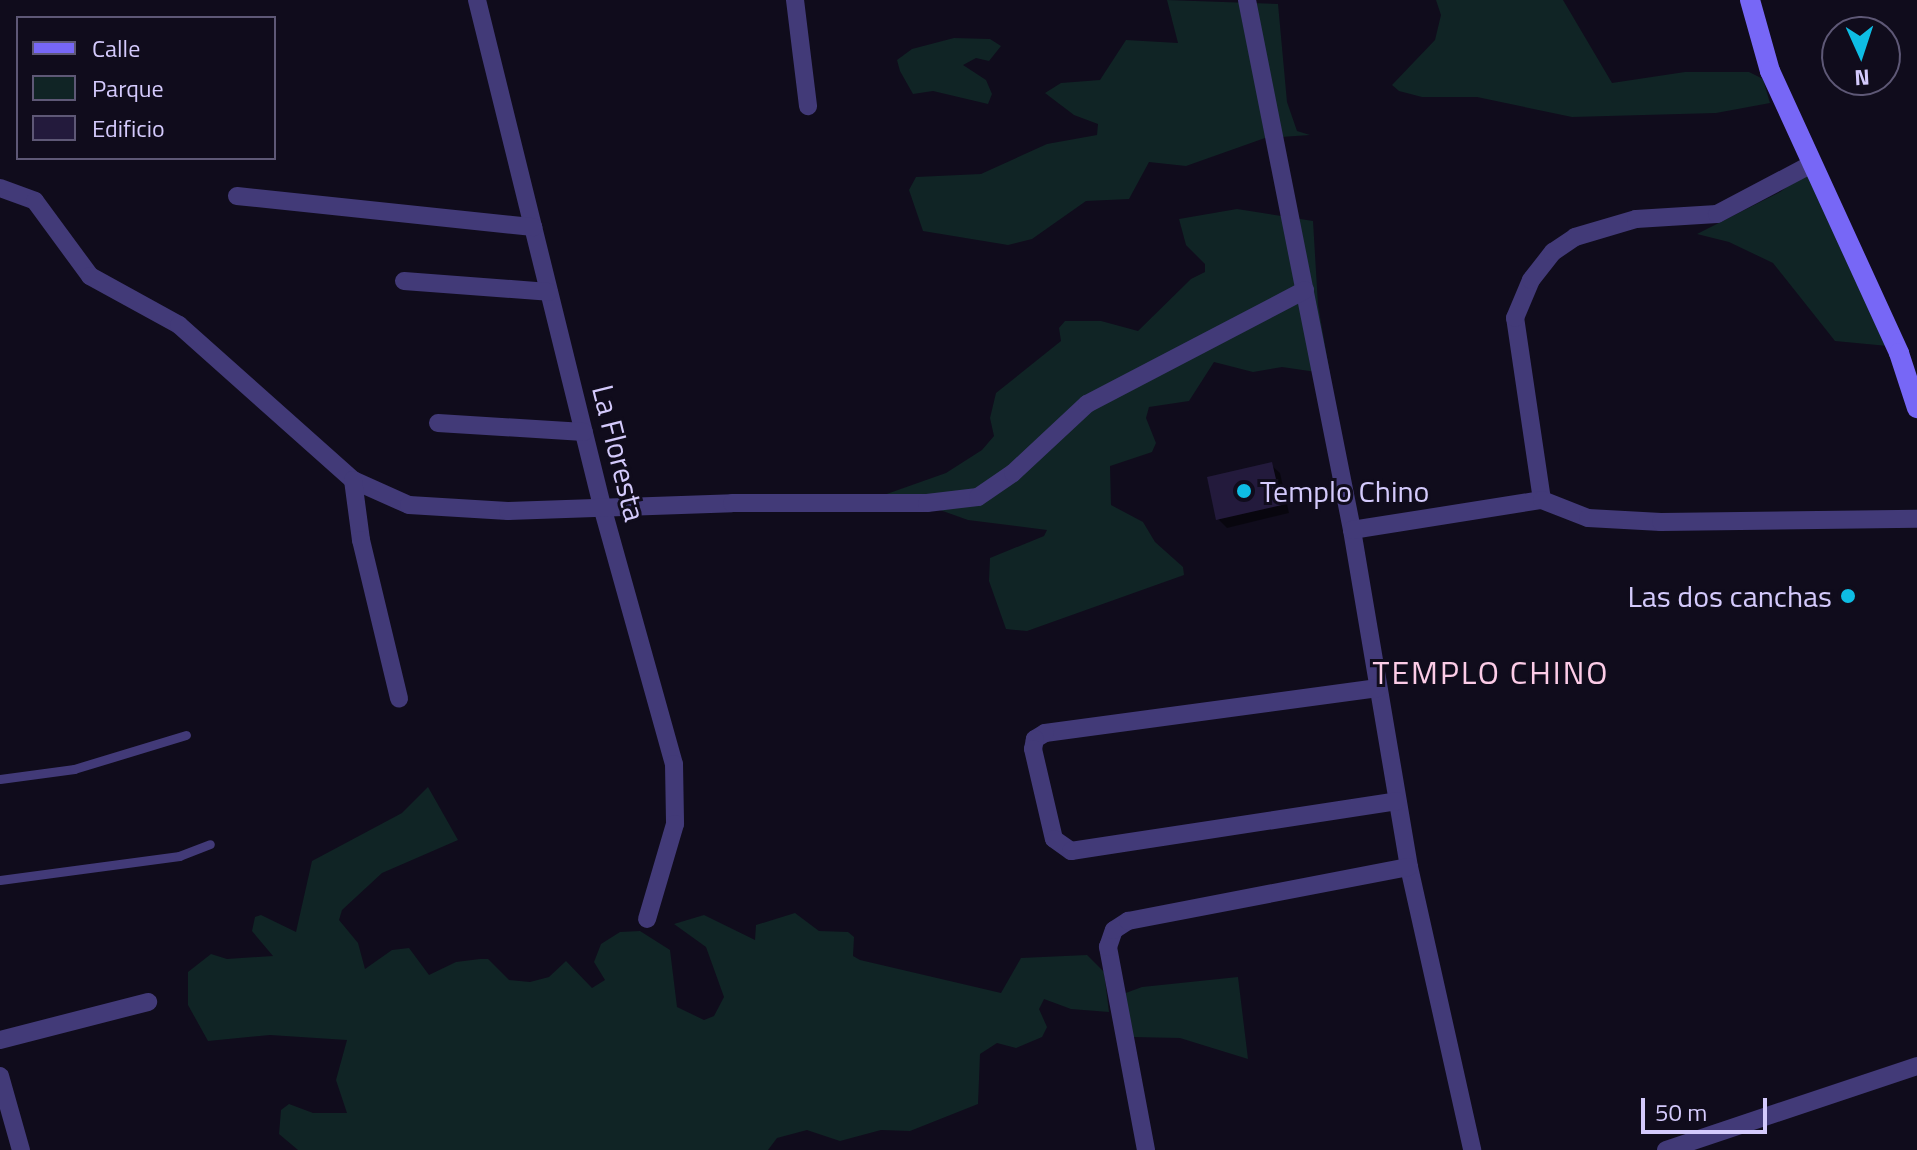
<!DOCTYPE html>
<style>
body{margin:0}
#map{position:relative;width:1917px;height:1150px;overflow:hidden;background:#100c1c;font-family:"Titillium Web",sans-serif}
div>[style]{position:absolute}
.green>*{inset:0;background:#102425}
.shadow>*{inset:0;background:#0007}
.building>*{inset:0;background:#231a3c}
.lane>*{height:9px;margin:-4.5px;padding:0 4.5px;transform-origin:4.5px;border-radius:4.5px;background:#423a78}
.street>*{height:18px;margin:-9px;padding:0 9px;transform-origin:9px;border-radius:9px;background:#423a78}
.secondary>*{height:20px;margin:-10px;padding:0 10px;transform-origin:10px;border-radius:10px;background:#7767f6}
.dots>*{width:22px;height:22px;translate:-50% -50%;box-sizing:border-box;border:4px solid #100c1c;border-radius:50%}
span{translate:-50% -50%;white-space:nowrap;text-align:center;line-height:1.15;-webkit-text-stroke:6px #100c1c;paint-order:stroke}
.street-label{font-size:30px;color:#d4cafc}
.poi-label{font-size:30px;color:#d4cafc}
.left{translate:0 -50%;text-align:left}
.right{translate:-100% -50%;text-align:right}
.neighbourhood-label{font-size:32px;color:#fccce7;letter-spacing:2px}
.legend{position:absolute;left:16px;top:16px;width:260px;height:144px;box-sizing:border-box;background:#100c1c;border:2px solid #5e5876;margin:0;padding:10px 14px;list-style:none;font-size:24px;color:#d4cafc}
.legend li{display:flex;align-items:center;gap:16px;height:40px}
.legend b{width:40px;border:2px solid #5e5876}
.north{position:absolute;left:1821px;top:16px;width:80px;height:80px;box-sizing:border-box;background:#100c1c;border:2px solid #5e5876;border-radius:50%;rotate:177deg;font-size:22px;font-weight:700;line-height:32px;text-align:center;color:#d4cafc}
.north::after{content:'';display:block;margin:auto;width:28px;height:36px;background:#0ebde4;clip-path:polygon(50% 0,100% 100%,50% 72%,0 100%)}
.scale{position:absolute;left:1641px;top:1098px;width:126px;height:36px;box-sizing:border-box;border:4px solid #d4cafc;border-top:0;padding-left:10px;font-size:24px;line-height:28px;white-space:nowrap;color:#d4cafc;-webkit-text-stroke:6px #100c1c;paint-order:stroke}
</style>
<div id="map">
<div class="green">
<div style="clip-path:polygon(1167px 0,1278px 4px,1287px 102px,1297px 131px,1310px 135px,1265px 138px,1186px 166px,1149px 162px,1129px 199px,1086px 201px,1032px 239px,1008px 245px,923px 231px,909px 190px,916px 177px,981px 174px,1047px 144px,1097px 135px,1098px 124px,1074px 115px,1045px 93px,1061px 83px,1100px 80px,1126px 40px,1178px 43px)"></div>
<div style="clip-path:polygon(1436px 0,1563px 0,1612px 83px,1685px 72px,1749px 72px,1763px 79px,1770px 103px,1716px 113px,1572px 117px,1477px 97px,1422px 97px,1399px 91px,1392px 85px,1435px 40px,1441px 15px)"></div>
<div style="clip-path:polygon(954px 38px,990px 39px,1001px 46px,989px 61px,976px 58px,963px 65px,986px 80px,992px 94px,988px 104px,933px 91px,913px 94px,900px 71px,897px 60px,912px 49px)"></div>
<div style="clip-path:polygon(1816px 166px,1888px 346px,1835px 341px,1773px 263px,1729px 242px,1697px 234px,1780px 192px)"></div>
<div style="clip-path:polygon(1237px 209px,1313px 221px,1318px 305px,1330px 374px,1282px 367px,1253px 372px,1214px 362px,1189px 401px,1149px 407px,1146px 418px,1156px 443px,1152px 452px,1110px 466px,1111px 505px,1143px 522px,1155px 542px,1183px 567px,1184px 575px,1027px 631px,1006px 629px,989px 581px,990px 558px,1044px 536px,1047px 530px,968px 520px,940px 510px,894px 512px,877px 504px,881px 496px,946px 473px,982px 450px,994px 436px,990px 418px,996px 393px,1061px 341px,1059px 328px,1065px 321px,1101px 321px,1138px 331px,1191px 279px,1205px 272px,1205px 264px,1186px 245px,1179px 219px)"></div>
<div style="clip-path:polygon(428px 787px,458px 840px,382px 873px,342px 910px,339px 920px,358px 943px,365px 969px,392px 950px,409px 948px,429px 975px,456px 962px,480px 959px,488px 959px,509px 980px,530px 982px,549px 977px,566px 961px,592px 988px,605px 980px,594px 962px,601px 944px,620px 932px,640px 931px,670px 950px,677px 1007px,704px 1020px,714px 1016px,724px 997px,706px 947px,674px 924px,704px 915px,755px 940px,756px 925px,795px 913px,819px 931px,848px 932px,854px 937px,853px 956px,860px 960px,1001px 993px,1021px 958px,1087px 955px,1104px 972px,1109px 1012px,1071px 1009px,1044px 999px,1039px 1009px,1047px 1027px,1042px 1037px,1016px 1048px,997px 1043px,980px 1054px,978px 1104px,910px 1131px,881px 1130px,840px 1141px,807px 1130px,777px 1138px,768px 1150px,298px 1150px,279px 1134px,281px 1110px,289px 1104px,313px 1113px,347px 1113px,336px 1080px,347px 1040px,270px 1035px,208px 1041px,188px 1005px,188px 972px,211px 954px,227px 959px,273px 956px,252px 931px,255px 917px,261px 915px,296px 932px,312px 861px,402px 813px)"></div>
<div style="clip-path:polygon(1238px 977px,1248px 1059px,1180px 1038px,1133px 1037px,1123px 994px,1142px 987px)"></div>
</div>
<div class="shadow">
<div style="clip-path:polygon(1271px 465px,1280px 473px,1289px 513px,1227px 528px,1218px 519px)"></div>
</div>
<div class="building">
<div style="clip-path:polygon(1272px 462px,1282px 505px,1216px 520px,1207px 477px)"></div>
</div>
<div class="lane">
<div style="left:0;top:779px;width:75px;rotate:-7.7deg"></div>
<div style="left:74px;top:769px;width:117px;rotate:-16.9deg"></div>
<div style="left:0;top:880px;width:181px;rotate:-7.6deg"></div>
<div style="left:179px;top:856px;width:33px;rotate:-21deg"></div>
</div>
<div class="street">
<div style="left:477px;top:0;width:525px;rotate:76.12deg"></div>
<div style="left:603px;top:510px;width:264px;rotate:74.4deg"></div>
<div style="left:674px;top:764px;width:60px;rotate:89deg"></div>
<div style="left:675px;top:824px;width:99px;rotate:106.4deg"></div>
<div style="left:795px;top:0;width:107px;rotate:83deg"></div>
<div style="left:1247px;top:0;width:540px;rotate:78.79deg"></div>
<div style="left:1352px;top:530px;width:342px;rotate:80.4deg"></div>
<div style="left:1409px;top:867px;width:290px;rotate:77.4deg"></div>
<div style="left:0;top:188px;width:37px;rotate:20deg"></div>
<div style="left:35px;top:201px;width:93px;rotate:53.7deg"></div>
<div style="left:90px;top:276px;width:102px;rotate:28.8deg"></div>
<div style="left:179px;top:325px;width:233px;rotate:41.7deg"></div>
<div style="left:353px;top:480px;width:61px;rotate:24.1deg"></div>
<div style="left:409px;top:505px;width:99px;rotate:3.5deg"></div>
<div style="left:508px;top:511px;width:224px;rotate:-2deg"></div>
<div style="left:732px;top:503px;width:195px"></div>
<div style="left:927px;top:503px;width:51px;rotate:-6.7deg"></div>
<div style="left:978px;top:497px;width:42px;rotate:-34.4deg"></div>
<div style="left:1013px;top:473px;width:101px;rotate:-43deg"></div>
<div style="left:1087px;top:404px;width:246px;rotate:-27.6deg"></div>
<div style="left:237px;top:196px;width:298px;rotate:6deg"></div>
<div style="left:404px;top:281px;width:145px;rotate:4.3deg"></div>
<div style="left:438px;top:423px;width:146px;rotate:3.5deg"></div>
<div style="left:353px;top:480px;width:61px;rotate:82.4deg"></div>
<div style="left:361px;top:540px;width:163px;rotate:76.5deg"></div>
<div style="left:1542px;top:500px;width:184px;rotate:-98.4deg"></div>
<div style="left:1515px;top:318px;width:41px;rotate:-67.2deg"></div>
<div style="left:1531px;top:280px;width:36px;rotate:-52deg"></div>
<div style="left:1553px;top:252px;width:27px;rotate:-34deg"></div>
<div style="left:1575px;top:237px;width:64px;rotate:-16.4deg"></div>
<div style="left:1636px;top:219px;width:81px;rotate:-3.5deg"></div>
<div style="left:1717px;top:214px;width:105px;rotate:-27.8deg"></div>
<div style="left:1352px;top:530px;width:192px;rotate:-9deg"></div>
<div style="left:1542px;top:500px;width:49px;rotate:21.4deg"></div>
<div style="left:1588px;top:518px;width:73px;rotate:3.1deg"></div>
<div style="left:1661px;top:522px;width:256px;rotate:-0.7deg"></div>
<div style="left:1378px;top:688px;width:336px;rotate:172.3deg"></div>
<div style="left:1045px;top:733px;width:12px;rotate:149deg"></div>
<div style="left:1035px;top:739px;width:10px;rotate:101deg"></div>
<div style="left:1033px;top:749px;width:92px;rotate:76.9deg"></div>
<div style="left:1054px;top:839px;width:21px;rotate:35deg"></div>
<div style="left:1071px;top:851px;width:330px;rotate:-8.7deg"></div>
<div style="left:0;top:1040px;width:153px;rotate:-14.4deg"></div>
<div style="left:0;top:1076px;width:77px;rotate:74.2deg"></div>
<div style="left:1146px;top:1150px;width:207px;rotate:-100.6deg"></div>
<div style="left:1108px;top:947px;width:18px;rotate:-71deg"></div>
<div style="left:1114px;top:930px;width:17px;rotate:-33deg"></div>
<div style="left:1128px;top:921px;width:286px;rotate:-10.9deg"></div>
<div style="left:1666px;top:1150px;width:265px;rotate:-18.5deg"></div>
</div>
<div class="secondary">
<div style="left:1750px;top:0;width:74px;rotate:74.3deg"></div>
<div style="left:1770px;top:71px;width:310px;rotate:65.4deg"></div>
<div style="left:1899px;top:353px;width:58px;rotate:71.9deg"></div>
</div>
<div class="dots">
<div style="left:1244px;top:491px;background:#0ebde4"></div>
<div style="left:1848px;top:596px;background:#0ebde4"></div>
</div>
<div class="street-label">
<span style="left:619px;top:453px;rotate:76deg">La Floresta</span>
</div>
<div class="poi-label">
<span class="left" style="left:1260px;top:491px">Templo Chino</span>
<span class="right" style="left:1832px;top:596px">Las dos canchas</span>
</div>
<div class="neighbourhood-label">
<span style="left:1491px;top:672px">TEMPLO CHINO</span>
</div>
<ul class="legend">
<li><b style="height:10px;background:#7767f6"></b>Calle</li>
<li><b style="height:22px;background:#102425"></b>Parque</li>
<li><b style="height:22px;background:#231a3c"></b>Edificio</li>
</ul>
<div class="north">N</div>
<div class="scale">50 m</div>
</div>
